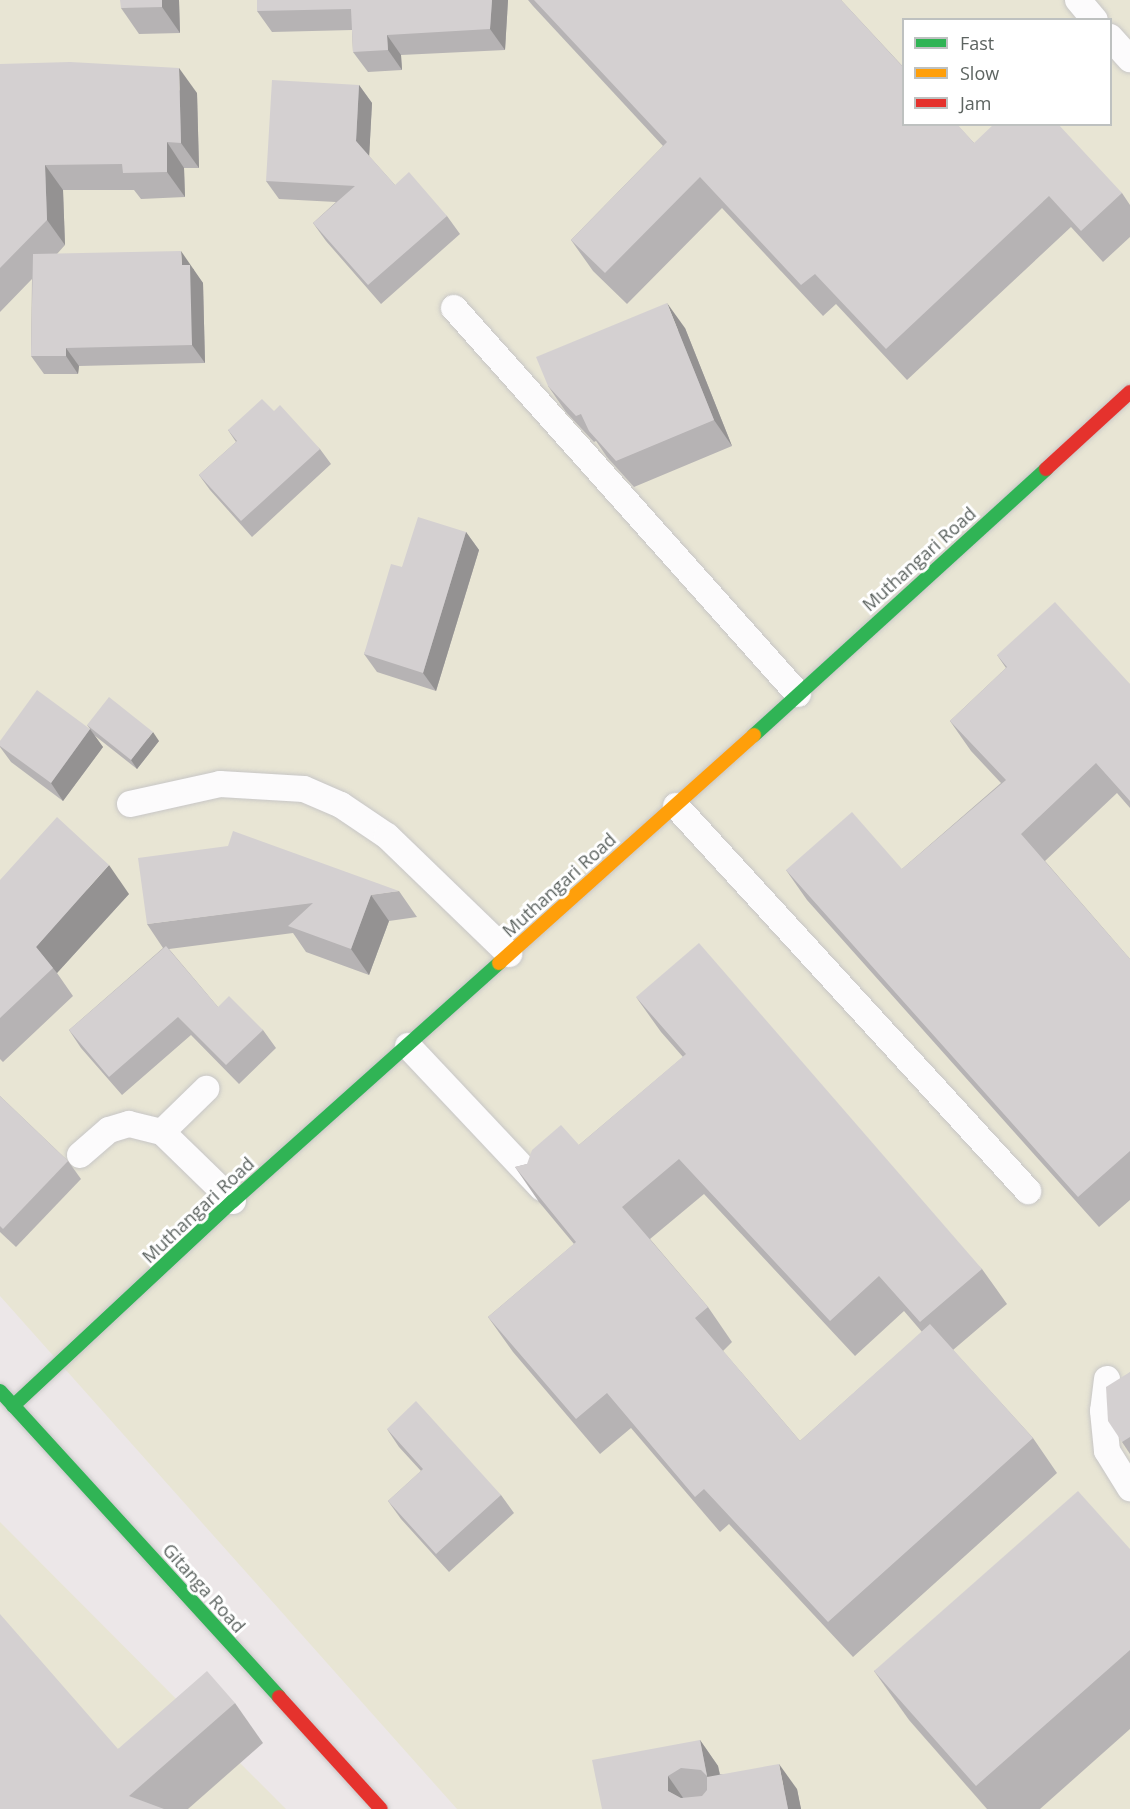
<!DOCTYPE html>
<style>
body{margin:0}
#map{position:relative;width:1130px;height:1809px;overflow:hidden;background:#ece7e8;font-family:"Open Sans",sans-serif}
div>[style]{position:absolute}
.green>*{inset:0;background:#e8e5d4}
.roads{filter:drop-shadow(0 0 2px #c7c6c6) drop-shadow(0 0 2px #c7c6c6)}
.lane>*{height:26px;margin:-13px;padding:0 13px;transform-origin:13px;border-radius:13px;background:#fcfbfc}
.fast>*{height:14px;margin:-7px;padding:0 7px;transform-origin:7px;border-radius:7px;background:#30b455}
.slow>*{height:14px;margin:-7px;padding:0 7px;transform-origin:7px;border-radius:7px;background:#ff9f0a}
.jam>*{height:14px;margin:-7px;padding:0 7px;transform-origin:7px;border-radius:7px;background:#e5322d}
.wall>*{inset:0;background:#b6b3b4}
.shaded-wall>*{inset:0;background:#949292}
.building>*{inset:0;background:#d4d0d1}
span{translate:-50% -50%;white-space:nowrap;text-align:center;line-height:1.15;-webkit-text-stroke:6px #fff;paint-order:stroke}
.street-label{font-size:18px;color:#5d6461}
.legend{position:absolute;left:902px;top:18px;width:210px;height:108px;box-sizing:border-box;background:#fff;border:2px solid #bec1c0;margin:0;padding:8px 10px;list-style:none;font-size:18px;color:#5d6461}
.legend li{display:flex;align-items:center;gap:12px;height:30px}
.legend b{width:30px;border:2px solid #bec1c0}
</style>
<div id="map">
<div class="green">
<div style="clip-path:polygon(evenodd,0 0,1130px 0,1130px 1809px,457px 1809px,0 1296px,0 0,904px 20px,1110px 20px,1110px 124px,904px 124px,904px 20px)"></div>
<div style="clip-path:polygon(0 1522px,286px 1809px,0 1809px)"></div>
</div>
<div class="roads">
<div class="lane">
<div style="left:1078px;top:0;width:26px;rotate:50deg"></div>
<div style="left:1110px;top:37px;width:30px;rotate:48deg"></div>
<div style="left:454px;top:308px;width:517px;rotate:48.29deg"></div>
<div style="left:130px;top:804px;width:92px;rotate:-12.5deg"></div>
<div style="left:220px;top:784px;width:84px;rotate:3.4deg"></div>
<div style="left:304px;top:789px;width:40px;rotate:23.4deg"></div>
<div style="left:341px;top:805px;width:55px;rotate:34deg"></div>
<div style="left:387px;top:836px;width:170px;rotate:44deg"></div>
<div style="left:676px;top:806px;width:522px;rotate:47.56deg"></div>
<div style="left:408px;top:1046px;width:195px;rotate:46.7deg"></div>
<div style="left:162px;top:1132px;width:62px;rotate:-44.3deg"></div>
<div style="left:80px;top:1155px;width:38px;rotate:-41deg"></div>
<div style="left:109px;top:1130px;width:21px;rotate:-17deg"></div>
<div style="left:129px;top:1124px;width:34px;rotate:14deg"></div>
<div style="left:162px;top:1132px;width:99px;rotate:44.2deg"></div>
<div style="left:1107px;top:1379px;width:32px;rotate:97deg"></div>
<div style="left:1103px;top:1411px;width:40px;rotate:84.3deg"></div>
<div style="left:1107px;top:1451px;width:44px;rotate:58.1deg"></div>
</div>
<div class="fast">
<div style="left:754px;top:735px;width:395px;rotate:-42.3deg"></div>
<div style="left:0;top:1391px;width:414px;rotate:47.6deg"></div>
<div style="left:13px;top:1406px;width:301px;rotate:-43deg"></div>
<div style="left:233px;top:1201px;width:357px;rotate:-41.8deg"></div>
</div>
<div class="slow">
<div style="left:499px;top:963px;width:342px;rotate:-41.8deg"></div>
</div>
<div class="jam">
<div style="left:1046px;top:469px;width:114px;rotate:-42.5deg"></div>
<div style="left:279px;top:1697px;width:151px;rotate:47.7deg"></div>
</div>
</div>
<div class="wall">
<div style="clip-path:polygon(179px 0,180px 33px,139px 34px,121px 8px)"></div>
<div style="clip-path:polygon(257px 0,508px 0,505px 50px,401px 55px,402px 70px,368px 72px,353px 52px,352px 30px,272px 32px,257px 11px)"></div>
<div style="clip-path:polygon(528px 0,841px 0,974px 143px,1122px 193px,1130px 205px,1130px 237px,1103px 262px,1071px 227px,907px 380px,836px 304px,823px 316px,722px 208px,627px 304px,593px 271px,571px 240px,663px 146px,533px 6px)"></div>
<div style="clip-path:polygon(0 64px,197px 93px,199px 168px,184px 168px,185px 197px,141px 199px,134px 190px,63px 190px,65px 245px,57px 254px,194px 269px,194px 271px,203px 283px,205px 363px,79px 366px,78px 374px,44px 374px,31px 356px,32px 279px,0 312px)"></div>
<div style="clip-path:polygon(359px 85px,372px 103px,369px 156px,395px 185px,447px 216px,460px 234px,381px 304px,326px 241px,313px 223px,336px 202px,279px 199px,266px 181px)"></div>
<div style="clip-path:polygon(685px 328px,732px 446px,634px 487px,607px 457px,596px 441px,594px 442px,566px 412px,548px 386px)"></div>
<div style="clip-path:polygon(274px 411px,320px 449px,331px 464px,252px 537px,210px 490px,199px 475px,236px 442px,228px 430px)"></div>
<div style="clip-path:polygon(466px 532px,479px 550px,436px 691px,377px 672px,364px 654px,402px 567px)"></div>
<div style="clip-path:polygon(997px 655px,1130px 684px,1130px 808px,1117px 793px,1045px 861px,1130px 959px,1130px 1200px,1099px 1227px,807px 900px,786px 870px,902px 869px,1001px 783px,971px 751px,950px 721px,1006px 668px)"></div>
<div style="clip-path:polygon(87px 725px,159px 741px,137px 769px,94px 735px,103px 747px,63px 801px,11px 762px,0 747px,0 741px,90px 729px)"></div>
<div style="clip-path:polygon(0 880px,129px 894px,57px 973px,73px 996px,3px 1062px,0 1059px)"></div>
<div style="clip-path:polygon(399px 891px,417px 917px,389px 921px,369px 975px,306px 952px,293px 933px,169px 949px,218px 1007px,263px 1030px,276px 1048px,239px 1084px,191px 1035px,122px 1095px,81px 1048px,69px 1030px,163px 948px,147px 924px)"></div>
<div style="clip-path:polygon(evenodd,636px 997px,982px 1269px,1007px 1304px,953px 1350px,1033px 1438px,1057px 1473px,853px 1657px,729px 1524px,720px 1532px,631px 1428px,600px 1454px,513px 1352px,488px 1317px,574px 1244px,539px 1202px,515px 1167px,527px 1164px,579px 1145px,683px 1057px,661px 1032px,636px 997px,704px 1194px,855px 1356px,904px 1311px,922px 1332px,800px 1441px,723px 1351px,732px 1342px,708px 1307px,650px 1239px,704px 1194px)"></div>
<div style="clip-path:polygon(0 1096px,68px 1161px,81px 1179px,16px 1247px,0 1232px)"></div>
<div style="clip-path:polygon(1130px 1372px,1130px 1454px,1122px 1442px)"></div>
<div style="clip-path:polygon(387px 1429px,501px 1495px,514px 1513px,449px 1572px,401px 1519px,388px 1501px,421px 1471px,399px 1447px)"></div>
<div style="clip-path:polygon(1130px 1549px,1130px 1729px,1040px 1809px,987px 1809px,909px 1720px,874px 1671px)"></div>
<div style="clip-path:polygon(235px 1703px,263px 1743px,188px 1809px,0 1809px,118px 1749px)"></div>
<div style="clip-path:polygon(700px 1740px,718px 1766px,720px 1774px,797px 1789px,801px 1809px,602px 1809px)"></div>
</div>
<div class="shaded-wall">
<div style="clip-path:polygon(162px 0,179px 0,180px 33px,162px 7px)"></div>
<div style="clip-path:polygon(492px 0,508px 0,505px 50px,490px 29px)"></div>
<div style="clip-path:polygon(387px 35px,401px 55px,402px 70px,388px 50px)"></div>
<div style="clip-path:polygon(179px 68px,197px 93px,199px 168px,181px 143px)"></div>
<div style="clip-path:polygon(359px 85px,372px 103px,369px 159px,356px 141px)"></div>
<div style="clip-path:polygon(167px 142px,184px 168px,185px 197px,167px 172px)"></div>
<div style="clip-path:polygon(45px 165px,63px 190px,65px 245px,47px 220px)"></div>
<div style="clip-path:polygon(181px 251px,203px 283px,205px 363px,192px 345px,182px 265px)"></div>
<div style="clip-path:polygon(667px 303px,685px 328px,732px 446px,714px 420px)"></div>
<div style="clip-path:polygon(66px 348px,79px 366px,78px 374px,66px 356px)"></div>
<div style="clip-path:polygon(466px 532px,479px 550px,436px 691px,423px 673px)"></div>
<div style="clip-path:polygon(90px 729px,103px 747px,63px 801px,51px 783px)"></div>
<div style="clip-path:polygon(153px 732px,159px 741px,137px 769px,131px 760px)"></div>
<div style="clip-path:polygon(109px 865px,129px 894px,57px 973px,36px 947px)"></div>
<div style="clip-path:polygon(371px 895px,389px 921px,369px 975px,351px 949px)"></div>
<div style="clip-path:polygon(700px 1740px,718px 1766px,725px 1802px,707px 1776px)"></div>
<div style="clip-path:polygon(779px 1764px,797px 1789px,801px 1809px,788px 1809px)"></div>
<div style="clip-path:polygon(668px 1776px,686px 1802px,668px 1791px)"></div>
</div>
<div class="building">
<div style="clip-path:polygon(120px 0,162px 0,162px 7px,121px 8px)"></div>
<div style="clip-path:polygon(257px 0,492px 0,490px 29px,387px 35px,388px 50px,353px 52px,351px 9px,257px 11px)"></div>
<div style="clip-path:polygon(534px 0,841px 0,903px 67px,903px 124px,957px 124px,974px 143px,994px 124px,1058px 124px,1122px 193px,1081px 231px,1049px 196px,886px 349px,815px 274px,801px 285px,700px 177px,605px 273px,571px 240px,667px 142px)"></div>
<div style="clip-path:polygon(70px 62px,179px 68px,181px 143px,167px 142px,167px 172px,123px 173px,122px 164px,45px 165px,47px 220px,0 268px,0 64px)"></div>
<div style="clip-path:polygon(272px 80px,359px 85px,356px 141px,395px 185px,409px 172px,447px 216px,368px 285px,313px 223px,355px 186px,266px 181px)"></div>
<div style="clip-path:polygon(181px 251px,182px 265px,190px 265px,192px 345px,66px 348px,66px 356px,31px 356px,33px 254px)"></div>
<div style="clip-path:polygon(667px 303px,714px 420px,616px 461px,589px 431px,581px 414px,576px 416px,548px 386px,536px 357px)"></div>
<div style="clip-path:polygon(262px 399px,274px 411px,280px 405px,320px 449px,241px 521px,199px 475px,237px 441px,228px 430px)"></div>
<div style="clip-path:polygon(418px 517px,466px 532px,423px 673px,364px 654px,391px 564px,402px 567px)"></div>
<div style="clip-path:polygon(1055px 602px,1130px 684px,1130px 801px,1096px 763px,1021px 834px,1130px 959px,1130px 1151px,1078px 1197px,786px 870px,852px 812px,902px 869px,1006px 780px,950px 721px,1007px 667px,997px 655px)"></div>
<div style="clip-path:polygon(37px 690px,90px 729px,51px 783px,0 746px,0 741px)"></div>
<div style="clip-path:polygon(109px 697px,153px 732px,131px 760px,87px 725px)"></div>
<div style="clip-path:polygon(57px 817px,109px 865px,36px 947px,53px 968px,0 1018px,0 880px)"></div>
<div style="clip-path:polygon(233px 831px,399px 891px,371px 895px,351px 949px,288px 926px,313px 903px,147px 924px,138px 858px,228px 846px)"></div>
<div style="clip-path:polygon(699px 943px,982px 1269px,920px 1322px,879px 1276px,830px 1321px,679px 1159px,622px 1207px,708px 1307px,695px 1318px,800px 1441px,930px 1324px,1033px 1438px,828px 1622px,704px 1489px,695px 1497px,607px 1393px,576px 1419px,488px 1317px,576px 1242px,515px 1167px,527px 1164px,532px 1150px,561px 1125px,579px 1145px,686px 1054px,636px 997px)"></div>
<div style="clip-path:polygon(166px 946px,218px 1007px,229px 996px,263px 1030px,226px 1065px,178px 1017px,109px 1077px,69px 1030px)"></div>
<div style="clip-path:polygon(0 1096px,68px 1161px,3px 1229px,0 1226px)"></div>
<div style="clip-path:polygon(1130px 1372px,1130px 1437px,1122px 1442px,1108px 1421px,1106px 1387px)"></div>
<div style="clip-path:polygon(416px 1401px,501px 1495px,436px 1554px,388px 1501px,423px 1469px,387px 1429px)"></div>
<div style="clip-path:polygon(1078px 1491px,1130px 1549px,1130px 1650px,976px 1786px,874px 1671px)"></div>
<div style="clip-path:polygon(0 1614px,118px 1749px,207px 1671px,235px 1703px,129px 1796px,164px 1809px,0 1809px)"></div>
<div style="clip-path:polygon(700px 1740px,707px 1776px,701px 1770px,681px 1768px,668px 1776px,668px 1791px,681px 1798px,702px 1796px,707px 1790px,707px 1777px,779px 1764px,788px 1809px,602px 1809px,592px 1760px)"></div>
</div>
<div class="street-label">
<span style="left:919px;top:559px;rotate:-42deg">Muthangari Road</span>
<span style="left:559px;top:885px;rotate:-42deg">Muthangari Road</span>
<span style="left:198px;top:1210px;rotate:-43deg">Muthangari Road</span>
<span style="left:204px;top:1588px;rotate:48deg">Gitanga Road</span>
</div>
<ul class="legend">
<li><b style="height:8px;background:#30b455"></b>Fast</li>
<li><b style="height:8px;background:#ff9f0a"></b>Slow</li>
<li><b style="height:8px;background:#e5322d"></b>Jam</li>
</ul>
</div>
